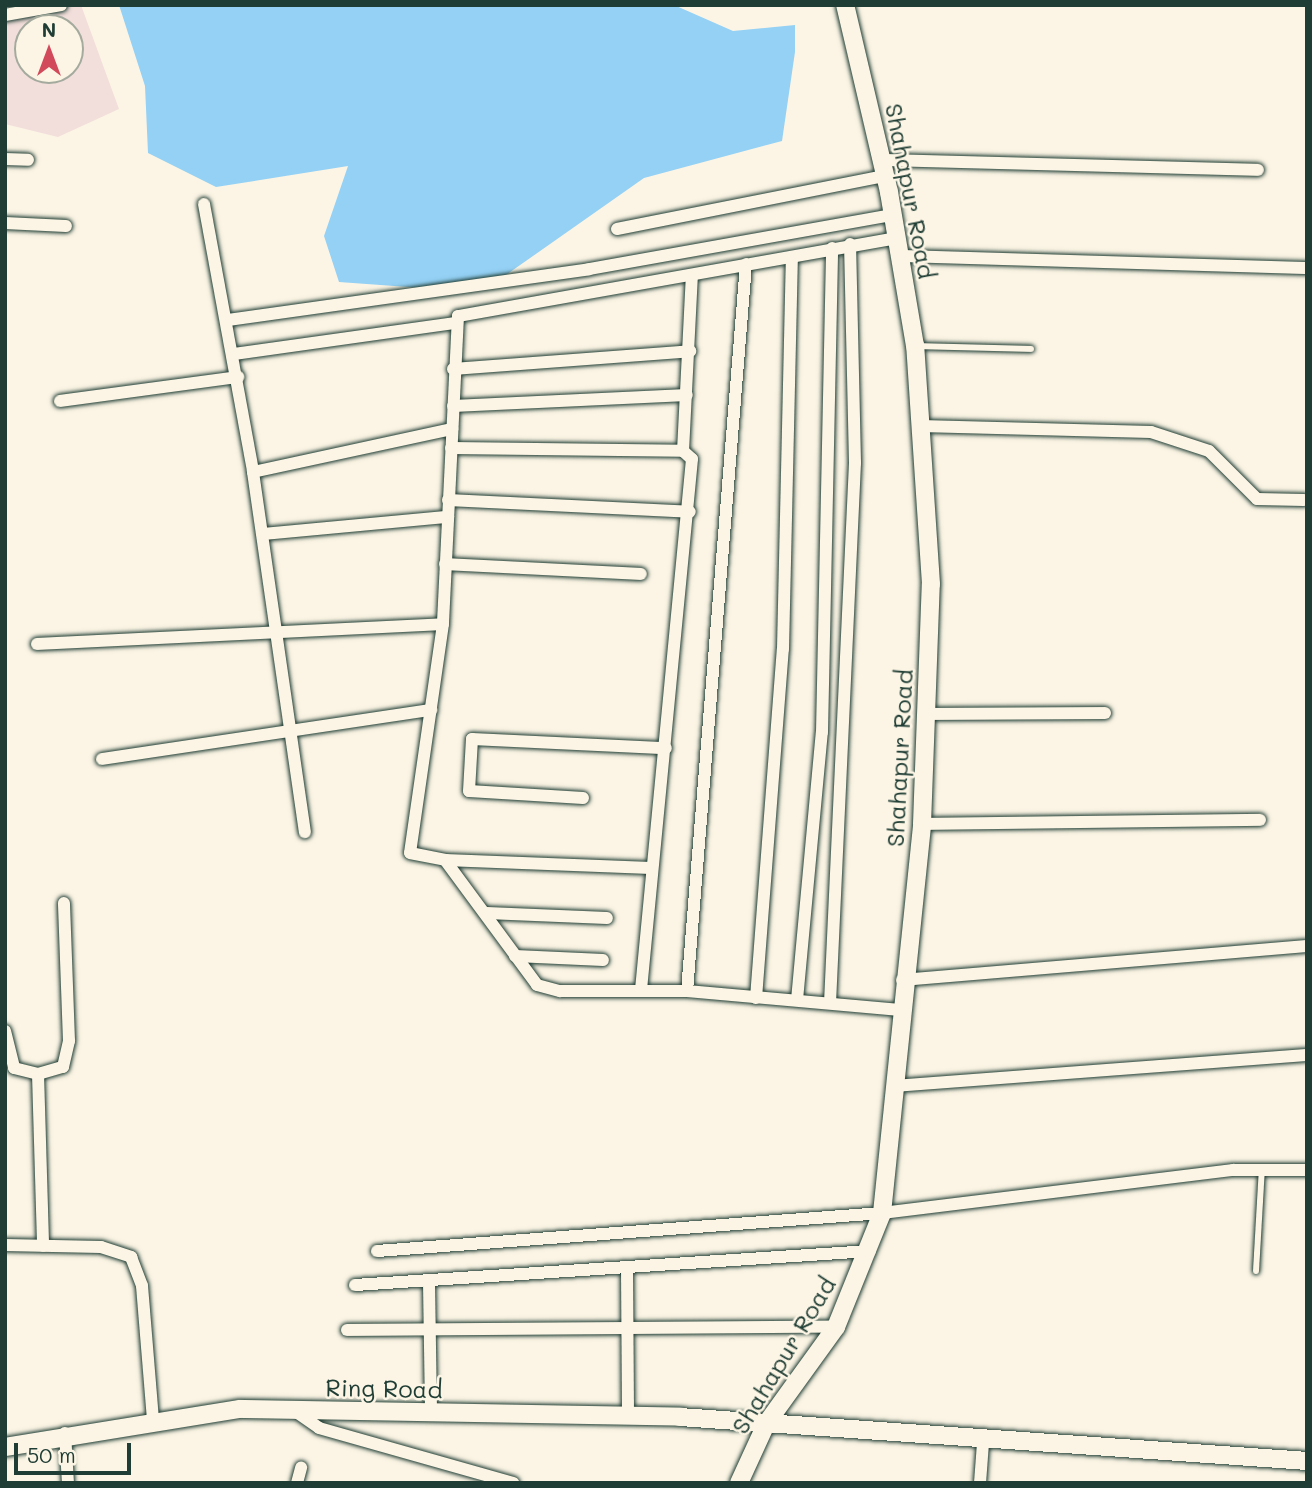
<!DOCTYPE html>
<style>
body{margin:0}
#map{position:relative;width:1312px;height:1488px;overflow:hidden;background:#fcf5e5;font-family:Mali,sans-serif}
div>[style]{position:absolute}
.built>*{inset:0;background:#f2dedb}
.water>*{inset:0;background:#94d1f5}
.roads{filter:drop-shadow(0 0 2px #1f3d34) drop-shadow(0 0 2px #1f3d34)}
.lane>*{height:6px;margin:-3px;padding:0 3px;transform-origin:3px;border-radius:3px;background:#fcf5e5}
.street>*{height:12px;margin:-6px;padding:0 6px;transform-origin:6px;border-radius:6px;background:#fcf5e5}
.secondary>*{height:18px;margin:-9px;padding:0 9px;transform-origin:9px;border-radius:9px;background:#fcf5e5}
span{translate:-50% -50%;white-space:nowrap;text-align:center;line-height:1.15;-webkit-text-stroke:5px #fcf5e5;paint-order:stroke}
.street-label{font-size:24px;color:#1f3d34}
.frame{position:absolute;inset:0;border:7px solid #1f3d34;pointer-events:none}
.north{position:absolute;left:14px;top:14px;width:70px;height:70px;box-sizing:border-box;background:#fcf5e5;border:2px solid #a4ab9e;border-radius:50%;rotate:0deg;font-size:19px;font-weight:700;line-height:28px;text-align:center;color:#1f3d34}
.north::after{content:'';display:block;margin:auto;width:24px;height:32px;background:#d1495b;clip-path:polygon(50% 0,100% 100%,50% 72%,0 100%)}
.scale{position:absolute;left:14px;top:1443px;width:117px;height:32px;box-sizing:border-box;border:4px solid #1f3d34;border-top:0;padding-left:9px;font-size:21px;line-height:24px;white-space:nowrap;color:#1f3d34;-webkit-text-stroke:5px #fcf5e5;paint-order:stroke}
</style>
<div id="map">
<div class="built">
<div style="clip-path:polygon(evenodd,5px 5px,81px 5px,119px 109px,58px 137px,5px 124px,5px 5px,28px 28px,70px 28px,70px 70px,28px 70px,28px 28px)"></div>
</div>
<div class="water">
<div style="clip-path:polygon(119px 5px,674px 5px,733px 31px,795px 25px,795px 52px,782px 141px,644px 178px,496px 282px,422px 288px,339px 282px,324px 236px,348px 166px,216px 187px,148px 153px,145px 86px)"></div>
</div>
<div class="roads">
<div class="lane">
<div style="left:917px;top:346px;width:114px;rotate:1.5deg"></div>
<div style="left:1256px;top:1271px;width:103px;rotate:-86.7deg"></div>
</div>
<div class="street">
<div style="left:5px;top:15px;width:57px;rotate:-10.1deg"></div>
<div style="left:5px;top:159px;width:23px;rotate:2deg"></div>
<div style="left:882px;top:160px;width:376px;rotate:1.5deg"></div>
<div style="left:204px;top:204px;width:272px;rotate:79.6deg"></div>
<div style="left:253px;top:472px;width:364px;rotate:81.8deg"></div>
<div style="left:5px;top:223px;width:61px;rotate:2.8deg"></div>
<div style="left:617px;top:229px;width:273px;rotate:-11.2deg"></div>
<div style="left:897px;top:238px;width:446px;rotate:169.9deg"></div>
<div style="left:458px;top:316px;width:308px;rotate:92.8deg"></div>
<div style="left:443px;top:624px;width:231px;rotate:98.2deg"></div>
<div style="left:410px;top:853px;width:36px;rotate:11deg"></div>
<div style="left:445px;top:860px;width:155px;rotate:53.6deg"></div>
<div style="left:537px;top:985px;width:24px;rotate:15deg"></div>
<div style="left:560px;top:991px;width:127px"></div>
<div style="left:687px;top:991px;width:214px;rotate:5.1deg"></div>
<div style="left:900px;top:256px;width:407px;rotate:1.7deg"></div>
<div style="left:228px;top:320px;width:365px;rotate:-8deg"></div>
<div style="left:589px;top:269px;width:308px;rotate:-10.1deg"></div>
<div style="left:234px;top:354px;width:222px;rotate:-8deg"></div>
<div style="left:453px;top:369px;width:238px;rotate:-4.3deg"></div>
<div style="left:60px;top:401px;width:180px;rotate:-7.7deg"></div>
<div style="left:453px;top:406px;width:234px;rotate:-2.7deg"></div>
<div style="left:920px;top:426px;width:231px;rotate:1.5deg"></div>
<div style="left:1151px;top:432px;width:61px;rotate:18.1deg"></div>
<div style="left:1209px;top:451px;width:68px;rotate:45deg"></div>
<div style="left:1257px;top:499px;width:47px;rotate:1.2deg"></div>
<div style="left:451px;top:448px;width:232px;rotate:0.7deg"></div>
<div style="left:683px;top:451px;width:12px;rotate:42deg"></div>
<div style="left:692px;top:459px;width:533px;rotate:95.49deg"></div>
<div style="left:683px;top:451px;width:175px;rotate:-87.1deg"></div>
<div style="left:253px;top:472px;width:204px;rotate:-12.2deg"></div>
<div style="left:448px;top:500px;width:242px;rotate:2.8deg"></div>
<div style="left:263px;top:534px;width:186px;rotate:-5.3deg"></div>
<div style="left:445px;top:564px;width:196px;rotate:2.9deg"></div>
<div style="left:37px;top:644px;width:406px;rotate:-2.8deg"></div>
<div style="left:927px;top:714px;width:178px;rotate:-0.3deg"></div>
<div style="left:102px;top:759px;width:333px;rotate:-8.5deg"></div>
<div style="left:583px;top:798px;width:114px;rotate:-176.5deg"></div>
<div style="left:469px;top:791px;width:52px;rotate:-86.7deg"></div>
<div style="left:472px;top:739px;width:194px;rotate:2.7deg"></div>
<div style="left:922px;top:824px;width:338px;rotate:-0.7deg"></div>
<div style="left:445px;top:860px;width:206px;rotate:2.2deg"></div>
<div style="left:487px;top:913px;width:120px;rotate:2.4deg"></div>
<div style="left:515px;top:956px;width:88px;rotate:2.6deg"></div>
<div style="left:902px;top:980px;width:406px;rotate:-4.8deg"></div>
<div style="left:687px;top:991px;width:729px;rotate:-85.36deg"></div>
<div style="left:756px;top:998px;width:350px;rotate:-85.6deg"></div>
<div style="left:783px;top:649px;width:392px;rotate:-88.7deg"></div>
<div style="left:797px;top:1000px;width:269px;rotate:-84.7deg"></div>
<div style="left:822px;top:732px;width:484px;rotate:-88.8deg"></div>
<div style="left:830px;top:1003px;width:541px;rotate:-87.35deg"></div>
<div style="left:855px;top:463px;width:219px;rotate:-91.3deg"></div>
<div style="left:5px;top:1031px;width:38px;rotate:76deg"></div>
<div style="left:14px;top:1068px;width:25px;rotate:14deg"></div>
<div style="left:38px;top:1074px;width:26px;rotate:-16deg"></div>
<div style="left:63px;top:1067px;width:27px;rotate:-77deg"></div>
<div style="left:69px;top:1041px;width:138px;rotate:-92.1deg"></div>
<div style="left:38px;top:1074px;width:172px;rotate:88.3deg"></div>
<div style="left:893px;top:1086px;width:415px;rotate:-4.3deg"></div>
<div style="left:5px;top:1245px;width:96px;rotate:1.2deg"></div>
<div style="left:101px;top:1247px;width:32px;rotate:18deg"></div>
<div style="left:131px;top:1257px;width:31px;rotate:69deg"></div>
<div style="left:142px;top:1286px;width:133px;rotate:85.3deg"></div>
<div style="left:377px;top:1251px;width:506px;rotate:-4.3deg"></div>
<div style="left:882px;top:1213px;width:354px;rotate:-7deg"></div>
<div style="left:1233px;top:1170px;width:74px"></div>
<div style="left:627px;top:1269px;width:147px;rotate:89.6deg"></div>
<div style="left:429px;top:1283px;width:130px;rotate:89.1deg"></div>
<div style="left:355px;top:1285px;width:516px;rotate:-3.78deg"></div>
<div style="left:347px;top:1330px;width:489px;rotate:-0.4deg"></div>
<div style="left:295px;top:1411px;width:29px;rotate:35deg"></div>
<div style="left:319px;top:1428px;width:202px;rotate:15.8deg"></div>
<div style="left:65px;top:1433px;width:50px;rotate:86.6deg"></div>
<div style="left:297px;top:1483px;width:16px;rotate:-75deg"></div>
<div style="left:980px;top:1483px;width:40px;rotate:-85.7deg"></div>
</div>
<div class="secondary">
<div style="left:5px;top:1447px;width:238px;rotate:-9.2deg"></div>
<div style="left:240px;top:1409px;width:440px;rotate:1deg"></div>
<div style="left:680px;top:1417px;width:629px;rotate:4.01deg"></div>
<div style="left:739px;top:1483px;width:65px;rotate:-65.4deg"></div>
<div style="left:766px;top:1424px;width:120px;rotate:-54.2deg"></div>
<div style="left:836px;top:1327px;width:123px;rotate:-68deg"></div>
<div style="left:882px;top:1213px;width:391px;rotate:-84.1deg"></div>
<div style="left:922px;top:824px;width:240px;rotate:-87.9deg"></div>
<div style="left:931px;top:584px;width:239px;rotate:-93.8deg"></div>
<div style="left:915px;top:346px;width:156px;rotate:-99.6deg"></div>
<div style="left:889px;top:192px;width:192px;rotate:-103.2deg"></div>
</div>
</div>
<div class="street-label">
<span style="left:911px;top:191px;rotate:79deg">Shahapur Road</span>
<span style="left:899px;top:758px;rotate:-87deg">Shahapur Road</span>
<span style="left:783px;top:1355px;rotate:-59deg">Shahapur Road</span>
<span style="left:384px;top:1388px;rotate:1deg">Ring Road</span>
</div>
<div class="frame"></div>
<div class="north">N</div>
<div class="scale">50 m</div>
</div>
